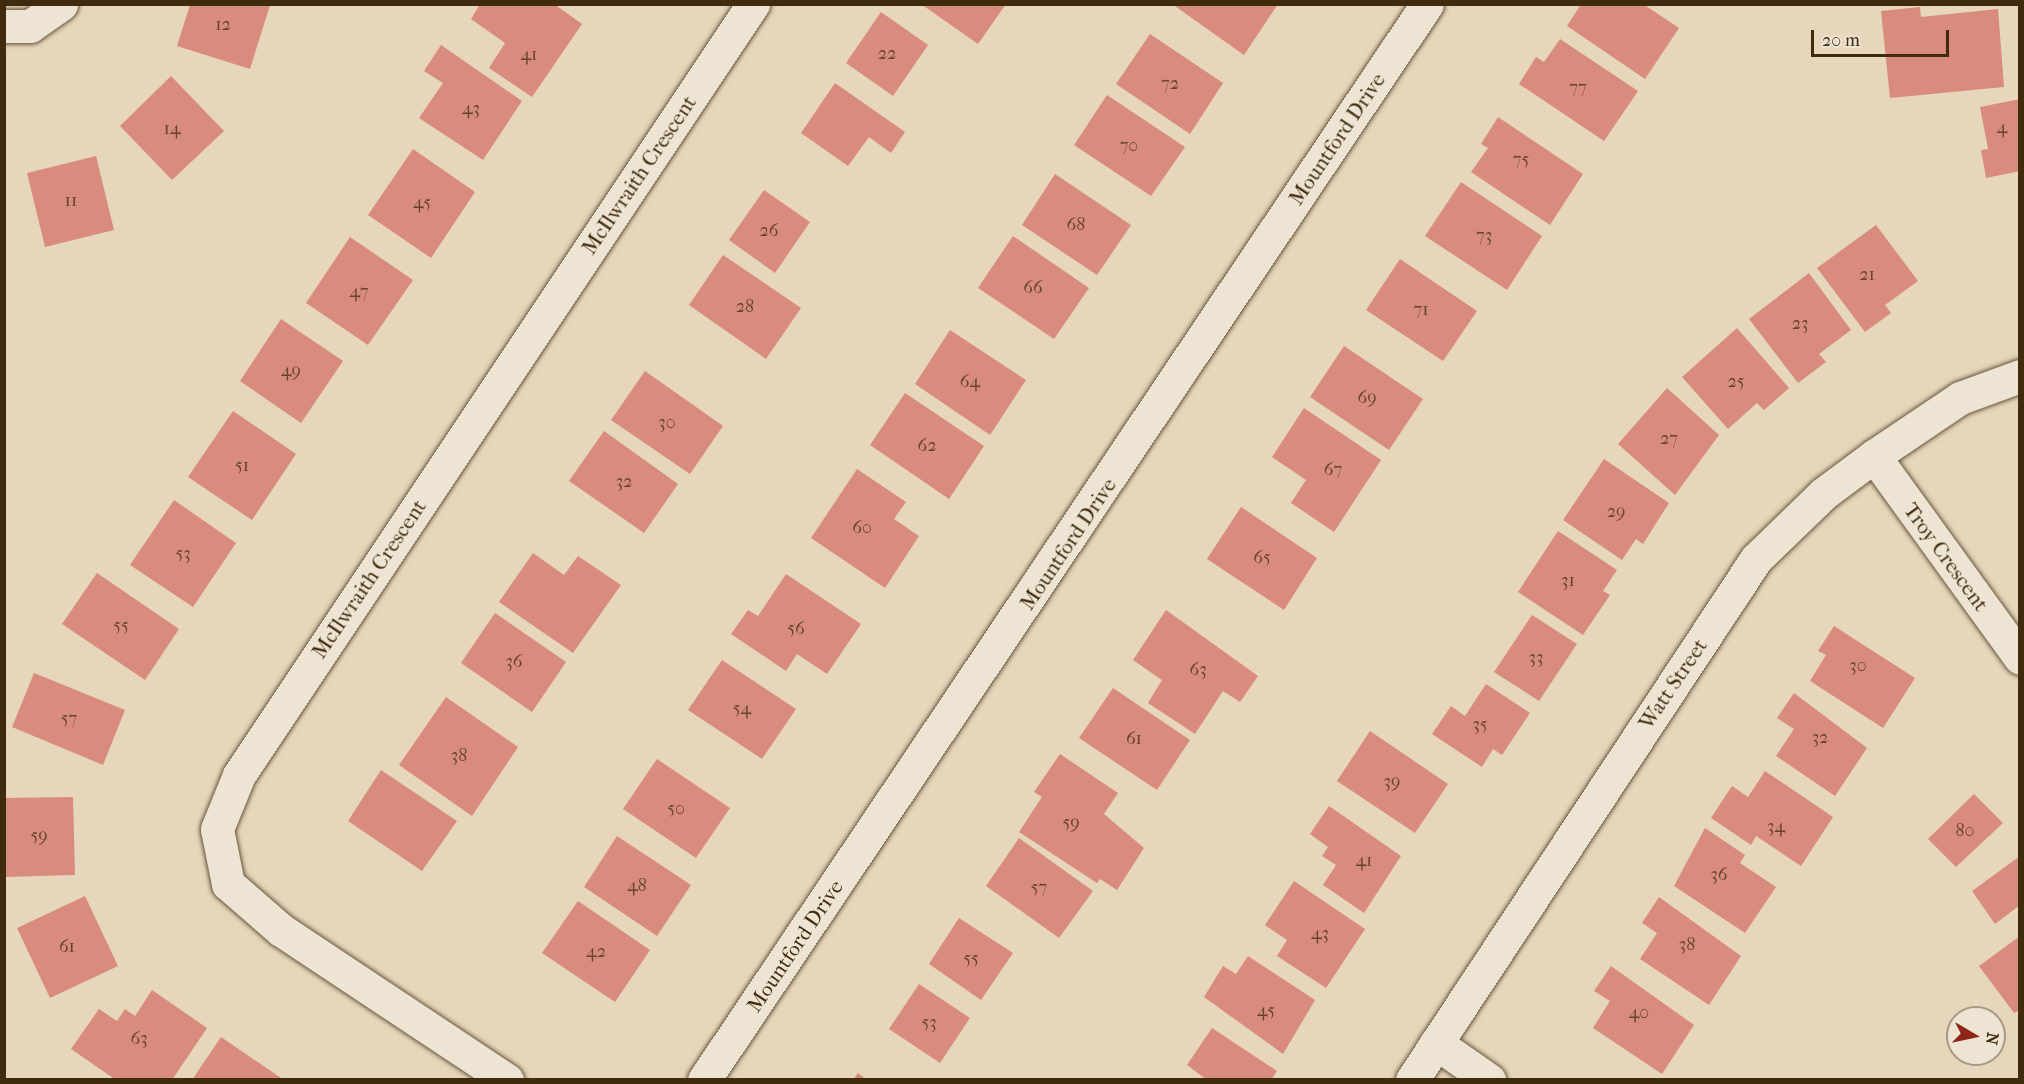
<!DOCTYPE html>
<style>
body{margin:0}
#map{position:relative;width:2024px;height:1084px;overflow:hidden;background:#e5d6bc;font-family:"IM FELL French Canon",serif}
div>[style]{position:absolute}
.building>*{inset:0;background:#d98c7d}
.roads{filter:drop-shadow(0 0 2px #69563a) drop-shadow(0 0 2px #69563a)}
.minor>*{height:33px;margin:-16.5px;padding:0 16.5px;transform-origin:16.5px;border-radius:16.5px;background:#eee4d3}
span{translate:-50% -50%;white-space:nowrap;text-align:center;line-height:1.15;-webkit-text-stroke:6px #eee4d3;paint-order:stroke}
.number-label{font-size:18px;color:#66432a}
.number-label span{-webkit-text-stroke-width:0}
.street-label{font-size:21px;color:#402b0e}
.frame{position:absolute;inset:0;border:6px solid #402b0e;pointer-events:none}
.north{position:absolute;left:1946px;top:1006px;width:60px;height:60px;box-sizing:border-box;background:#eee4d3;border:2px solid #a89a84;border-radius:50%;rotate:99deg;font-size:16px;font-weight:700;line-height:24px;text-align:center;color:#402b0e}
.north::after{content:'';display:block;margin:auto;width:21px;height:27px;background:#8f2418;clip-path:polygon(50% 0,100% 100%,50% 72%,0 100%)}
.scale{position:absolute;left:1811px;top:30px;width:138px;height:27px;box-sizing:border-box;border:3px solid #402b0e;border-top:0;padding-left:8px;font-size:18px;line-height:21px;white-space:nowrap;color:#402b0e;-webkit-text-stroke:4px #eee4d3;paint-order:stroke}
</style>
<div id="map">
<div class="building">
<div style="clip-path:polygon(480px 4px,554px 4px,582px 24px,532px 97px,489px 68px,505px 43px,471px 19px)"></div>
<div style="clip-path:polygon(921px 4px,1006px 4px,978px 44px)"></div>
<div style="clip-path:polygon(1172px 4px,1278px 4px,1244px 55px)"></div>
<div style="clip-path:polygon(1581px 4px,1643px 4px,1679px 28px,1645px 79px,1567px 26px)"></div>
<div style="clip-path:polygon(190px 5px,270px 5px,250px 69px,177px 46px)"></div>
<div style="clip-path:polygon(1920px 7px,1921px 17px,1998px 9px,2004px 87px,1890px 98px,1881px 11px)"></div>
<div style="clip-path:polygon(881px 12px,928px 45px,893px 96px,846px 63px)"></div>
<div style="clip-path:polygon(1150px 34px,1223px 83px,1190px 134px,1116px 84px)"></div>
<div style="clip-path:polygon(1560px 39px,1638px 91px,1604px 141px,1519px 84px,1536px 57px,1544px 62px)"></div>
<div style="clip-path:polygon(441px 45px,522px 101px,483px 160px,419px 118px,443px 83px,424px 71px)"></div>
<div style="clip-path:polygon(171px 76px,224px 131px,172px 180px,120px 126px)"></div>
<div style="clip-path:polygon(835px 83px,905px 132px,891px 153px,869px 137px,848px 166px,801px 133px)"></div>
<div style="clip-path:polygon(1107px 95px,1185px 147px,1151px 196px,1074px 145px)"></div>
<div style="clip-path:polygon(2020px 99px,2020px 171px,1986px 178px,1981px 150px,1988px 149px,1980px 107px)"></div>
<div style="clip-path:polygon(1498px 117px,1583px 174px,1550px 225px,1471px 172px,1488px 148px,1481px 144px)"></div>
<div style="clip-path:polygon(413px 149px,475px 192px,431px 258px,368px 215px)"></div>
<div style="clip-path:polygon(96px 156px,114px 230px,45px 247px,27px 173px)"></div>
<div style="clip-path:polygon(1055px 174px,1131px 225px,1097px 275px,1022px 225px)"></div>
<div style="clip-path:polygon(1461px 182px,1542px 236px,1507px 290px,1425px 236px)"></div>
<div style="clip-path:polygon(764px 190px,810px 222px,775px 273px,729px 240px)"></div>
<div style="clip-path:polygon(1876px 225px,1918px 281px,1885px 305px,1891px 313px,1865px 332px,1817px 268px)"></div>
<div style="clip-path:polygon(1013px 236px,1089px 288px,1054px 339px,978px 288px)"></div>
<div style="clip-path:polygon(350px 237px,413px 280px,368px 345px,306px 303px)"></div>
<div style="clip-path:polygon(723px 255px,801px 308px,766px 359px,689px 305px)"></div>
<div style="clip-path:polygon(1400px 259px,1477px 311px,1443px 361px,1366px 310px)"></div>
<div style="clip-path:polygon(1809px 273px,1851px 330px,1819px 354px,1826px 362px,1798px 383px,1749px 319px)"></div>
<div style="clip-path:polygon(281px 319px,343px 361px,301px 423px,240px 381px)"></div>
<div style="clip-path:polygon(1737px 328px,1789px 388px,1764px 410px,1757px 403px,1728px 429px,1682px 377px)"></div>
<div style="clip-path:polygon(950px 330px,1026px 380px,990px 435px,915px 384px)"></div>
<div style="clip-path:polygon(1344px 346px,1423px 399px,1389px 450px,1310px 397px)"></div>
<div style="clip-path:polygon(645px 371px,723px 426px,690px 474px,611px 420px)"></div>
<div style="clip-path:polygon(1667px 388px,1719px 435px,1675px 495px,1618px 444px)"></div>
<div style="clip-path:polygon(905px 393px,984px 446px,949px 499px,870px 445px)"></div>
<div style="clip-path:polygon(1304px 408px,1381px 460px,1334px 532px,1291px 503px,1306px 480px,1272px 457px)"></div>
<div style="clip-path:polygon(233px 411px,296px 454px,252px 520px,188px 477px)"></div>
<div style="clip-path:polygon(604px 431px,678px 484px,644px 533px,569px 481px)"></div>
<div style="clip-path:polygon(1604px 459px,1669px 503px,1643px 544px,1636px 539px,1622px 560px,1563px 520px)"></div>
<div style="clip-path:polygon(857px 469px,906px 502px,894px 519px,919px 536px,885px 588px,811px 538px)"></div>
<div style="clip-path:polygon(174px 500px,236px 543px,193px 607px,130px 565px)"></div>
<div style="clip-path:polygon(1241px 507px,1317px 558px,1284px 610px,1207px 559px)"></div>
<div style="clip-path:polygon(1558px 531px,1617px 570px,1603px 591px,1610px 595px,1583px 635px,1518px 592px)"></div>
<div style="clip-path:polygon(533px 553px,564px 575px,578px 556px,621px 585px,573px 653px,499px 602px)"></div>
<div style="clip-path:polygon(97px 573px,179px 629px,145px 680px,62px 624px)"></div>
<div style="clip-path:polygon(786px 574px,861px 624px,827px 674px,797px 654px,786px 671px,731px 634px,748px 610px,758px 616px)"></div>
<div style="clip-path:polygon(1166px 610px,1258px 676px,1240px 702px,1223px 691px,1195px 734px,1148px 703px,1162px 680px,1133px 660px)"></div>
<div style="clip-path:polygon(495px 613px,566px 662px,532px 712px,461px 663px)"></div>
<div style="clip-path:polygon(1532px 615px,1577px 644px,1539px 701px,1494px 672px)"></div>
<div style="clip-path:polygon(1834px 626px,1915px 678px,1883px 728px,1810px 681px,1826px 655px,1818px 651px)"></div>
<div style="clip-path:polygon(722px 660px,796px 709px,762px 759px,688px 710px)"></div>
<div style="clip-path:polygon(34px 673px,125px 710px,103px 765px,12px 727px)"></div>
<div style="clip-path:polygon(1486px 684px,1530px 713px,1502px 755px,1493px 749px,1482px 767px,1432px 734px,1451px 706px,1465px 716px)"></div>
<div style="clip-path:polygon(1113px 688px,1190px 740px,1157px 790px,1079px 738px)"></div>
<div style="clip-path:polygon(1794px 693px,1867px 748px,1835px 796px,1776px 756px,1794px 729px,1777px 718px)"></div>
<div style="clip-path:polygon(446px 697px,518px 747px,472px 816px,399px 765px)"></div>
<div style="clip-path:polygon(1370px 731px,1448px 784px,1415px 833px,1337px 781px)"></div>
<div style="clip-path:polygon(1060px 754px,1118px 793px,1104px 814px,1144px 848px,1117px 890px,1100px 879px,1097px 883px,1019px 832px,1042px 797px,1034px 792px)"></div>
<div style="clip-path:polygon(657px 759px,730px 808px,696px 858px,623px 809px)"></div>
<div style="clip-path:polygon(381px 770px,457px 821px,422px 871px,348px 821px)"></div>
<div style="clip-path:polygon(1765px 771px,1833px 817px,1801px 866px,1756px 836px,1751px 845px,1711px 818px,1732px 786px,1748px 797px)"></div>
<div style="clip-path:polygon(1974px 794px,2003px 823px,1956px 867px,1928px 839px)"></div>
<div style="clip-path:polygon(73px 797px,75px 875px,4px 877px,4px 798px)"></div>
<div style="clip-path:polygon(1329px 806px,1401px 856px,1364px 913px,1323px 885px,1336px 865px,1322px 856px,1328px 847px,1310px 834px)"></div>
<div style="clip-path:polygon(1705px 828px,1745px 855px,1740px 863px,1776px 887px,1745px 933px,1674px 886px)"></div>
<div style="clip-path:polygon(617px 836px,691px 885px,657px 936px,584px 887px)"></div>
<div style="clip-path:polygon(1019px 838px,1093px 891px,1059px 938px,986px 886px)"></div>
<div style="clip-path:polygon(2020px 856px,2020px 905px,1995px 924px,1972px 891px)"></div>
<div style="clip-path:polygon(1294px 881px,1365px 929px,1326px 988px,1277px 956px,1287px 940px,1265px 925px)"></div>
<div style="clip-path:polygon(85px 896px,118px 966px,50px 998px,17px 928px)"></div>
<div style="clip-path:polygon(1659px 897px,1741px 956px,1709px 1005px,1640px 959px,1657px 933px,1642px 923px)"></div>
<div style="clip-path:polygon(578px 901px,650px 950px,615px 1002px,542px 953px)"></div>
<div style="clip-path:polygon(959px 918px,1013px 953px,981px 1000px,929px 964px)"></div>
<div style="clip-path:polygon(2020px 936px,2020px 1010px,2014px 1013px,1979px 966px)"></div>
<div style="clip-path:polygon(1248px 956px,1315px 1000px,1283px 1054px,1204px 997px,1223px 966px,1236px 974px)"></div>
<div style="clip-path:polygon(1611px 966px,1694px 1025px,1662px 1074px,1593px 1028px,1610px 1001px,1594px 991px)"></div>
<div style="clip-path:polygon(919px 984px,970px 1018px,940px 1063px,889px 1029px)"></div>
<div style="clip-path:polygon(152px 990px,207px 1028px,172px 1080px,116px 1080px,71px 1049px,99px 1009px,117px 1021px,125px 1009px,135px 1016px)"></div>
<div style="clip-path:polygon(1212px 1028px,1277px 1071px,1271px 1080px,1207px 1080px,1187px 1065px)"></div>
<div style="clip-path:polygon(221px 1037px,284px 1080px,192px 1080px)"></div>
<div style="clip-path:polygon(858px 1073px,867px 1080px,853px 1080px)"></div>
</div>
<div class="roads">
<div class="minor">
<div style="left:4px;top:26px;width:26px"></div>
<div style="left:30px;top:26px;width:38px;rotate:-35deg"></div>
<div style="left:1874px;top:456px;width:249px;rotate:54.1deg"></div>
<div style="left:1436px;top:1043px;width:65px;rotate:34.9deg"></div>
<div style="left:507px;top:1080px;width:271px;rotate:-146.4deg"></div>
<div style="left:281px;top:930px;width:70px;rotate:-139deg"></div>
<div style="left:228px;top:884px;width:56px;rotate:-101.3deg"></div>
<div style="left:217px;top:829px;width:58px;rotate:-67.8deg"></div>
<div style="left:239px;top:775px;width:927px;rotate:-56.31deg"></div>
<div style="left:704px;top:1080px;width:1296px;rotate:-56.1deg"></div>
<div style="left:1412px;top:1080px;width:624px;rotate:-56.56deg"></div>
<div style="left:1756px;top:559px;width:93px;rotate:-44.1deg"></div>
<div style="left:1823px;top:494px;width:64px;rotate:-36.7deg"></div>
<div style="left:1874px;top:456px;width:104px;rotate:-34deg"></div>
<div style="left:1960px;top:398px;width:64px;rotate:-20.1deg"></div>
</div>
</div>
<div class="number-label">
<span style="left:223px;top:25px">12</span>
<span style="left:887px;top:54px">22</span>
<span style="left:529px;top:55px">41</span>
<span style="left:1170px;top:84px">72</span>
<span style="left:1578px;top:88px">77</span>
<span style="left:471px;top:109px">43</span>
<span style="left:2002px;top:128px">4</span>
<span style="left:172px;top:129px">14</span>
<span style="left:1129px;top:146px">70</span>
<span style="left:1521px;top:160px">75</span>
<span style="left:71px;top:201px">11</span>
<span style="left:422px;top:203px">45</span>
<span style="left:1076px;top:225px">68</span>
<span style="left:769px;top:231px">26</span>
<span style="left:1484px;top:236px">73</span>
<span style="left:1867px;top:275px">21</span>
<span style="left:1033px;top:288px">66</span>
<span style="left:359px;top:292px">47</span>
<span style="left:745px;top:307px">28</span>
<span style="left:1421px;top:310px">71</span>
<span style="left:1800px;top:324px">23</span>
<span style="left:291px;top:371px">49</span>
<span style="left:970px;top:382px">64</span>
<span style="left:1736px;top:382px">25</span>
<span style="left:1367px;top:398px">69</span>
<span style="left:667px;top:423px">30</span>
<span style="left:1669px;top:439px">27</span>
<span style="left:927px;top:446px">62</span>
<span style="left:242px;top:466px">51</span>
<span style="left:1333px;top:470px">67</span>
<span style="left:624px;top:482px">32</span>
<span style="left:1616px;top:512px">29</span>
<span style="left:862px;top:528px">60</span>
<span style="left:183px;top:554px">53</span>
<span style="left:1262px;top:558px">65</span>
<span style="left:1568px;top:581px">31</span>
<span style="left:121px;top:626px">55</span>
<span style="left:796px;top:629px">56</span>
<span style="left:1536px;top:658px">33</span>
<span style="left:514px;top:662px">36</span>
<span style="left:1858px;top:666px">30</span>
<span style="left:1198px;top:670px">63</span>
<span style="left:742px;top:709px">54</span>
<span style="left:69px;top:719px">57</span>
<span style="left:1480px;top:725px">35</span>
<span style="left:1820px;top:738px">32</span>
<span style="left:1134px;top:739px">61</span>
<span style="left:459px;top:756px">38</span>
<span style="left:1392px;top:782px">39</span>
<span style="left:676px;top:809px">50</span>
<span style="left:1071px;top:823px">59</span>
<span style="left:1776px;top:827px">34</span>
<span style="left:1965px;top:831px">80</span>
<span style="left:39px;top:836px">59</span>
<span style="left:1364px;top:861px">41</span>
<span style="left:1719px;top:875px">36</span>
<span style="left:637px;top:886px">48</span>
<span style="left:1039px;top:888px">57</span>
<span style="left:1320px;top:934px">43</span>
<span style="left:1687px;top:945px">38</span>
<span style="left:67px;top:947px">61</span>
<span style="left:596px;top:952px">42</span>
<span style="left:971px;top:959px">55</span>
<span style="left:1266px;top:1011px">45</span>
<span style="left:1639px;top:1013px">40</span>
<span style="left:929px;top:1023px">53</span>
<span style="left:139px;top:1039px">63</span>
</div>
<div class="street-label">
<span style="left:1337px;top:139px;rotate:-56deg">Mountford Drive</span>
<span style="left:639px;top:175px;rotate:-56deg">McIlwraith Crescent</span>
<span style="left:1068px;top:544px;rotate:-56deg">Mountford Drive</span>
<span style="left:1946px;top:557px;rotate:54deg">Troy Crescent</span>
<span style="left:369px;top:579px;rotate:-56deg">McIlwraith Crescent</span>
<span style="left:1673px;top:684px;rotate:-56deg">Watt Street</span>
<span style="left:795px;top:946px;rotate:-56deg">Mountford Drive</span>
</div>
<div class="frame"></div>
<div class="north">N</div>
<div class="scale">20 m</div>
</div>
